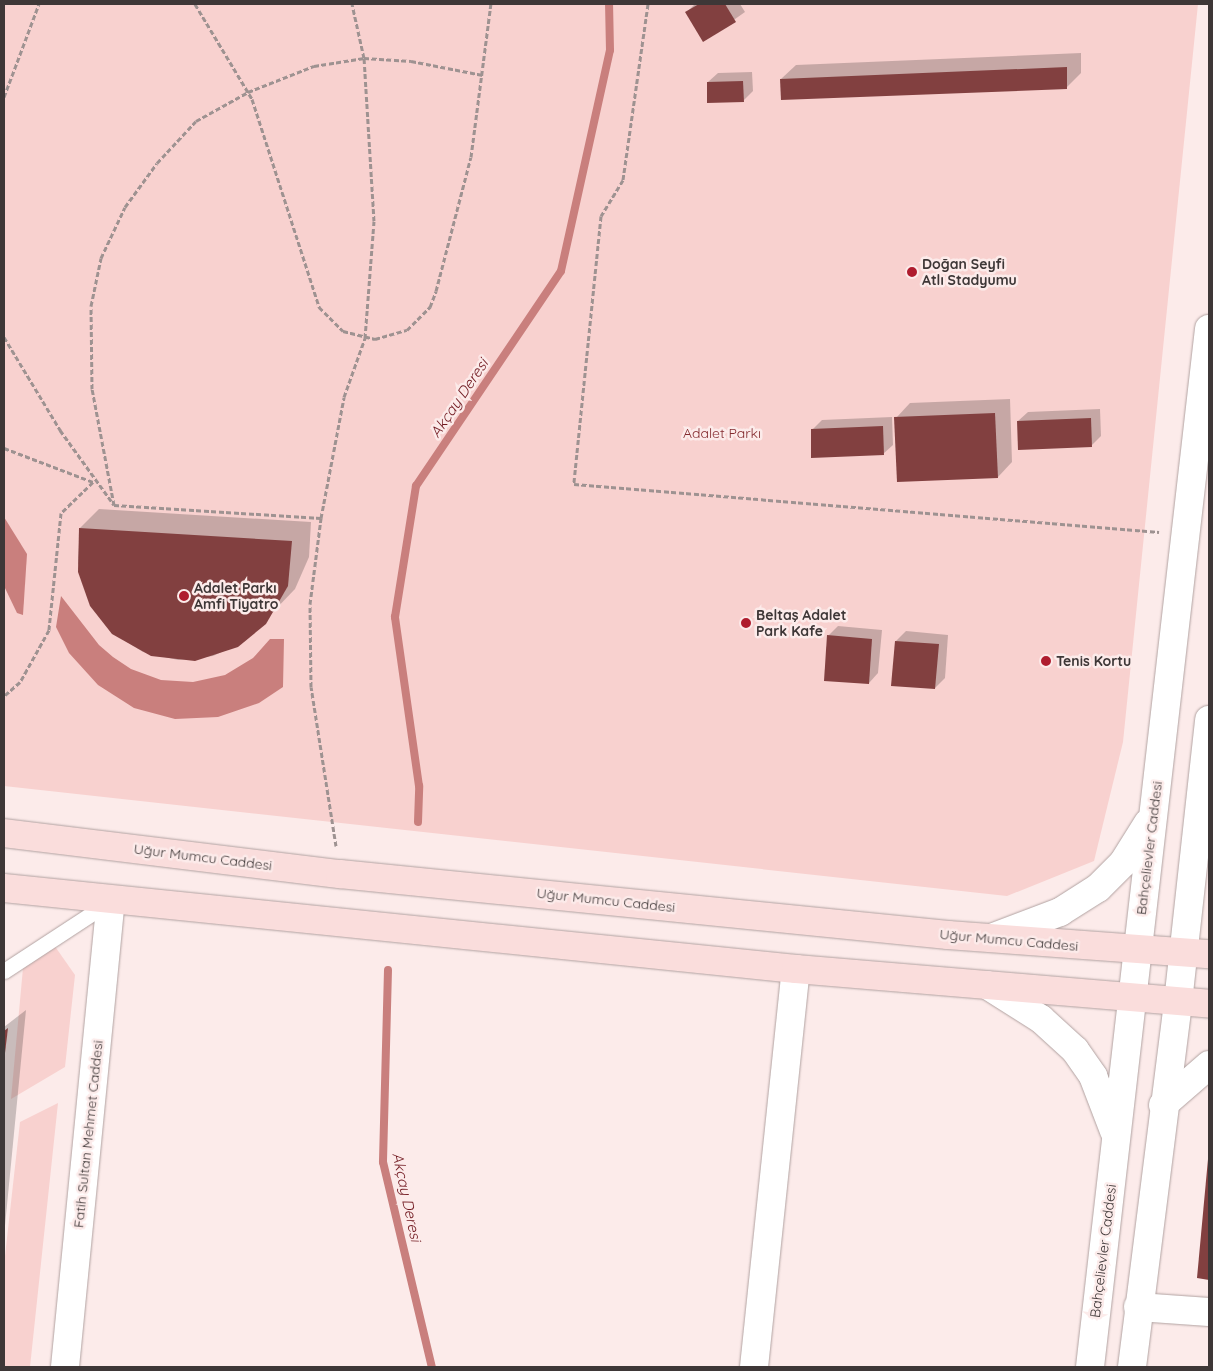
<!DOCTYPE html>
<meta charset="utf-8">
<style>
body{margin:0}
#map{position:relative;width:1213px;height:1371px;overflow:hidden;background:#fcebea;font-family:Quicksand,sans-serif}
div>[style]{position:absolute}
.green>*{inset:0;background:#f8d1cf}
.water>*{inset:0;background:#c97f7d}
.shadow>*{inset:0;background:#0003}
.stream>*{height:8px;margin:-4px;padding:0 4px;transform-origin:4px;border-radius:4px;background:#c97f7d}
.building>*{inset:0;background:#824040}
.path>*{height:3px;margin-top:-1.5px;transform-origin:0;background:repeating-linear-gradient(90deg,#9e9291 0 5px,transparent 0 7.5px)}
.roads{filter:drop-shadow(0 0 1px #b1a2a1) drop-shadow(0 0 1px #b1a2a1)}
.service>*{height:15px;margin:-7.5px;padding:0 7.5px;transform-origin:7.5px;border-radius:7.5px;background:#fff}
.minor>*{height:28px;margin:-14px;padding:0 14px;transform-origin:14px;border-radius:14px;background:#fff}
.tertiary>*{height:28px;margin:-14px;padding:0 14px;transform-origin:14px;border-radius:14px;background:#fff}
.primary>*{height:28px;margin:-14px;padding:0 14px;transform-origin:14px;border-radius:14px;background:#fadddc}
.dots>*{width:14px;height:14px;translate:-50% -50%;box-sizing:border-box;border:2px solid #fcebea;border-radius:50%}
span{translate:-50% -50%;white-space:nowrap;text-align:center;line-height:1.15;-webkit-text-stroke:5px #fcebea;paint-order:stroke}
.poi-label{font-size:14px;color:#3e3737;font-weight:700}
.left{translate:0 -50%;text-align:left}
.park-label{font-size:14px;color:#842b2f}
.street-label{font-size:14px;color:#3e3737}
.water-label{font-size:15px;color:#711920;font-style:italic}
.frame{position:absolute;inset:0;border:5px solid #3e3737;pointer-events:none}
</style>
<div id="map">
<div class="green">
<div style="clip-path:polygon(4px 4px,1198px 4px,1123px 742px,1094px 861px,1007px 896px,4px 786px)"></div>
<div style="clip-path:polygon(54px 945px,75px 975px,65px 1067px,11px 1099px,23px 968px)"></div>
<div style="clip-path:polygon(58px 1103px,30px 1367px,4px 1367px,4px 1265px,20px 1122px)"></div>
</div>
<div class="water">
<div style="clip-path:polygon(4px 517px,27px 554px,23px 615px,17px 613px,4px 586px)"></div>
<div style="clip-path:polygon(61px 596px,99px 645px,113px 657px,131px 669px,161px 680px,193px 682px,225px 675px,253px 658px,270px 639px,284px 639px,283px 687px,259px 703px,218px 717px,175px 719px,134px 708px,98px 685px,69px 653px,56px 627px)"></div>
</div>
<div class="shadow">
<div style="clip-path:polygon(695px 4px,740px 4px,745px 12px,704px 41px,687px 12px)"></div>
<div style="clip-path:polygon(1081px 53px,1081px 73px,1067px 87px,781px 79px,796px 65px)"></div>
<div style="clip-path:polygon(752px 72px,753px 91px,743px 101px,708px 82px,718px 73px)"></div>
<div style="clip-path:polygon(1010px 399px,1012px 462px,998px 477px,896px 418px,910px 403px)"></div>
<div style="clip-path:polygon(1100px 409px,1101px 436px,1092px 445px,1018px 421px,1028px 412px)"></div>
<div style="clip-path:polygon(892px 417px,893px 445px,883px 454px,812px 430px,822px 420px)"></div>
<div style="clip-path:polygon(99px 509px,311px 522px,309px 557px,295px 589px,245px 641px,213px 656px,178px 660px,143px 652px,113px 633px,87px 597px,78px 563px,80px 528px)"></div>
<div style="clip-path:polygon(838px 626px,882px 630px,878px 673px,869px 683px,828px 636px)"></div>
<div style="clip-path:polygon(906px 631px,948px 635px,945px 678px,935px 688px,896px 641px)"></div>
<div style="clip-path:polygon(26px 1010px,4px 1236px,4px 1027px)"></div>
<div style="clip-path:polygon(1209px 1160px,1209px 1278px,1198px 1277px)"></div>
</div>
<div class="stream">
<div style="left:418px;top:822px;width:36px;rotate:-88deg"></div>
<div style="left:419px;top:786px;width:171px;rotate:-98.1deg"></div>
<div style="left:395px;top:617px;width:133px;rotate:-80.9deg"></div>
<div style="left:416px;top:486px;width:259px;rotate:-56deg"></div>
<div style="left:561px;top:271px;width:226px;rotate:-77.5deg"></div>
<div style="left:610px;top:50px;width:46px;rotate:-91.2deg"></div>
<div style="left:388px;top:970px;width:192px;rotate:91.5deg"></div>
<div style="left:383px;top:1162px;width:211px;rotate:76.6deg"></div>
</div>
<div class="building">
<div style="clip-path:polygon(699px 4px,725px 4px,736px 22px,703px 42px,685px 12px)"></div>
<div style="clip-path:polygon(1067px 67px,1067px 89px,781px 100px,780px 79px)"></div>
<div style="clip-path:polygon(743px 81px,744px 102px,707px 103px,707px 82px)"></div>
<div style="clip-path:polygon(995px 413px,998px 478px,897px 482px,894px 417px)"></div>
<div style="clip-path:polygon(1091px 418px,1092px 447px,1018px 450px,1017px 421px)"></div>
<div style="clip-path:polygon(883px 426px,884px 455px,811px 458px,811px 429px)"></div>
<div style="clip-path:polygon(79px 528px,292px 541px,288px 586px,266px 624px,238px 647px,195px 661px,151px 656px,112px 634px,90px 606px,78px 572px)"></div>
<div style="clip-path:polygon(827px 635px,872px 639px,869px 684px,824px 681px)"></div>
<div style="clip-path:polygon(895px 641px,939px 644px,935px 689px,891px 686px)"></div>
<div style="clip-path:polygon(8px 1028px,5px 1053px,4px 1053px,4px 1031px)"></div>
<div style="clip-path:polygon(1208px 1159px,1209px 1159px,1209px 1280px,1197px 1278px)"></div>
</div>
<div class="path">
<div style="left:195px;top:4px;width:111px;rotate:59deg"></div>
<div style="left:252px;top:99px;width:219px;rotate:72.1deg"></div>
<div style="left:319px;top:307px;width:34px;rotate:45deg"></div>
<div style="left:343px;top:331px;width:33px;rotate:14deg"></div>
<div style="left:375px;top:339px;width:33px;rotate:-16deg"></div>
<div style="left:407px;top:330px;width:33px;rotate:-45deg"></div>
<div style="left:430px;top:307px;width:17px;rotate:-69deg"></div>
<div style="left:436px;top:291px;width:138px;rotate:-75.4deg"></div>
<div style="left:471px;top:157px;width:154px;rotate:-82.6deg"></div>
<div style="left:648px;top:4px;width:178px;rotate:98.1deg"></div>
<div style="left:623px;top:180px;width:42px;rotate:121.4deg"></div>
<div style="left:601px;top:216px;width:269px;rotate:95.8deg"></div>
<div style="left:574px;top:484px;width:587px;rotate:4.69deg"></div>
<div style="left:4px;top:97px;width:99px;rotate:-69.4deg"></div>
<div style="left:4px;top:337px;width:109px;rotate:58.9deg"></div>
<div style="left:60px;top:430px;width:92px;rotate:54.2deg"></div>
<div style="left:114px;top:505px;width:207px;rotate:3.6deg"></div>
<div style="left:4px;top:448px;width:95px;rotate:20.9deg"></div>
<div style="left:93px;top:482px;width:45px;rotate:135.9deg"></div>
<div style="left:61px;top:513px;width:118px;rotate:95.9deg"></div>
<div style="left:49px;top:630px;width:60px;rotate:119.1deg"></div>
<div style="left:20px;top:682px;width:21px;rotate:139deg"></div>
<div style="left:114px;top:505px;width:118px;rotate:-100.7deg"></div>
<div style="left:92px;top:389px;width:83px;rotate:-90.7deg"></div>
<div style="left:91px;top:306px;width:49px;rotate:-78.2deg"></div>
<div style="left:101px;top:258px;width:56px;rotate:-64.8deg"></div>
<div style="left:125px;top:207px;width:54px;rotate:-54deg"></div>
<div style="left:157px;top:163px;width:57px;rotate:-47.1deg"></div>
<div style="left:196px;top:121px;width:60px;rotate:-29.1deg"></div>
<div style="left:248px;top:92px;width:71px;rotate:-21.5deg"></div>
<div style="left:314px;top:66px;width:51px;rotate:-9.1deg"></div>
<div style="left:364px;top:58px;width:47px;rotate:3.7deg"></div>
<div style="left:411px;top:61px;width:73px;rotate:11deg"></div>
<div style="left:336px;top:846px;width:161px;rotate:-98.9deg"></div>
<div style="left:311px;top:687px;width:83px;rotate:-90.7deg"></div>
<div style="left:310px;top:604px;width:87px;rotate:-82.7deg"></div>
<div style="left:321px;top:518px;width:123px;rotate:-79.2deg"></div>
<div style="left:344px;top:397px;width:63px;rotate:-70.4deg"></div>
<div style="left:365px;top:338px;width:117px;rotate:-85.6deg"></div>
<div style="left:374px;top:221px;width:163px;rotate:-93.5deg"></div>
<div style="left:364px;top:58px;width:55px;rotate:-102.5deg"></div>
</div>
<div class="roads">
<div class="service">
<div style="left:4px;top:971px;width:128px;rotate:-33.2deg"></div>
</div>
<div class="minor">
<div style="left:1138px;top:1307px;width:71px;rotate:4deg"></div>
<div style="left:754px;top:1367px;width:400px;rotate:-84deg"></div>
</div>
<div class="tertiary">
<div style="left:991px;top:938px;width:74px;rotate:-20.6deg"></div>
<div style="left:1060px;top:912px;width:45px;rotate:-32.3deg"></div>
<div style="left:1098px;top:888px;width:35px;rotate:-45deg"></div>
<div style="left:1123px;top:863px;width:47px;rotate:-58deg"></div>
<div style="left:987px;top:985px;width:64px;rotate:32.2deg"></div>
<div style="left:1041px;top:1019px;width:46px;rotate:42.4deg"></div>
<div style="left:1075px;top:1050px;width:32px;rotate:55deg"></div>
<div style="left:1093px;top:1076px;width:59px;rotate:69.1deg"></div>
<div style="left:1163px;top:1105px;width:61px;rotate:-41deg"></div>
<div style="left:65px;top:1367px;width:468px;rotate:-84.4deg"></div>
<div style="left:1090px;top:1367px;width:1045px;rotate:-83.46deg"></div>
<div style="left:1132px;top:1367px;width:368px;rotate:-82.8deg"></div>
<div style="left:1178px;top:1002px;width:284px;rotate:-83.7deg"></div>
</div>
<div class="primary">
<div style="left:4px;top:833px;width:338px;rotate:7deg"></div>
<div style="left:340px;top:874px;width:611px;rotate:5.73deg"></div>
<div style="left:948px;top:935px;width:262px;rotate:4.2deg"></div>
<div style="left:4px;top:888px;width:796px;rotate:5.84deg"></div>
<div style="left:796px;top:969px;width:414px;rotate:4.8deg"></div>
</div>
</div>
<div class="dots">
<div style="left:912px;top:272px;background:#af1c2e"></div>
<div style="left:184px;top:596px;background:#af1c2e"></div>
<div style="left:746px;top:623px;background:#af1c2e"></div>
<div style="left:1046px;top:661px;background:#af1c2e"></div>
</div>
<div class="poi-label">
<span class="left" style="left:922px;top:272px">Doğan Seyfi<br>Atlı Stadyumu</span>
<span class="left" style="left:194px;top:596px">Adalet Parkı<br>Amfi Tiyatro</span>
<span class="left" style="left:756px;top:623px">Beltaş Adalet<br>Park Kafe</span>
<span class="left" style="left:1056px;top:661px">Tenis Kortu</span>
</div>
<div class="park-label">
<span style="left:722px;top:433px">Adalet Parkı</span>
</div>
<div class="street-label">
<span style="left:1149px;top:848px;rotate:-83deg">Bahçelievler Caddesi</span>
<span style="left:203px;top:857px;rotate:7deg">Uğur Mumcu Caddesi</span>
<span style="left:606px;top:900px;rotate:6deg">Uğur Mumcu Caddesi</span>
<span style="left:1009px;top:940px;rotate:5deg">Uğur Mumcu Caddesi</span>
<span style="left:88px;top:1134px;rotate:-84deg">Fatih Sultan Mehmet Caddesi</span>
<span style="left:1103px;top:1251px;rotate:-83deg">Bahçelievler Caddesi</span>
</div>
<div class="water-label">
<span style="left:459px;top:398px;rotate:-56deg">Akçay Deresi</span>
<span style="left:407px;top:1197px;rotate:78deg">Akçay Deresi</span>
</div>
<div class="frame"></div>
</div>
